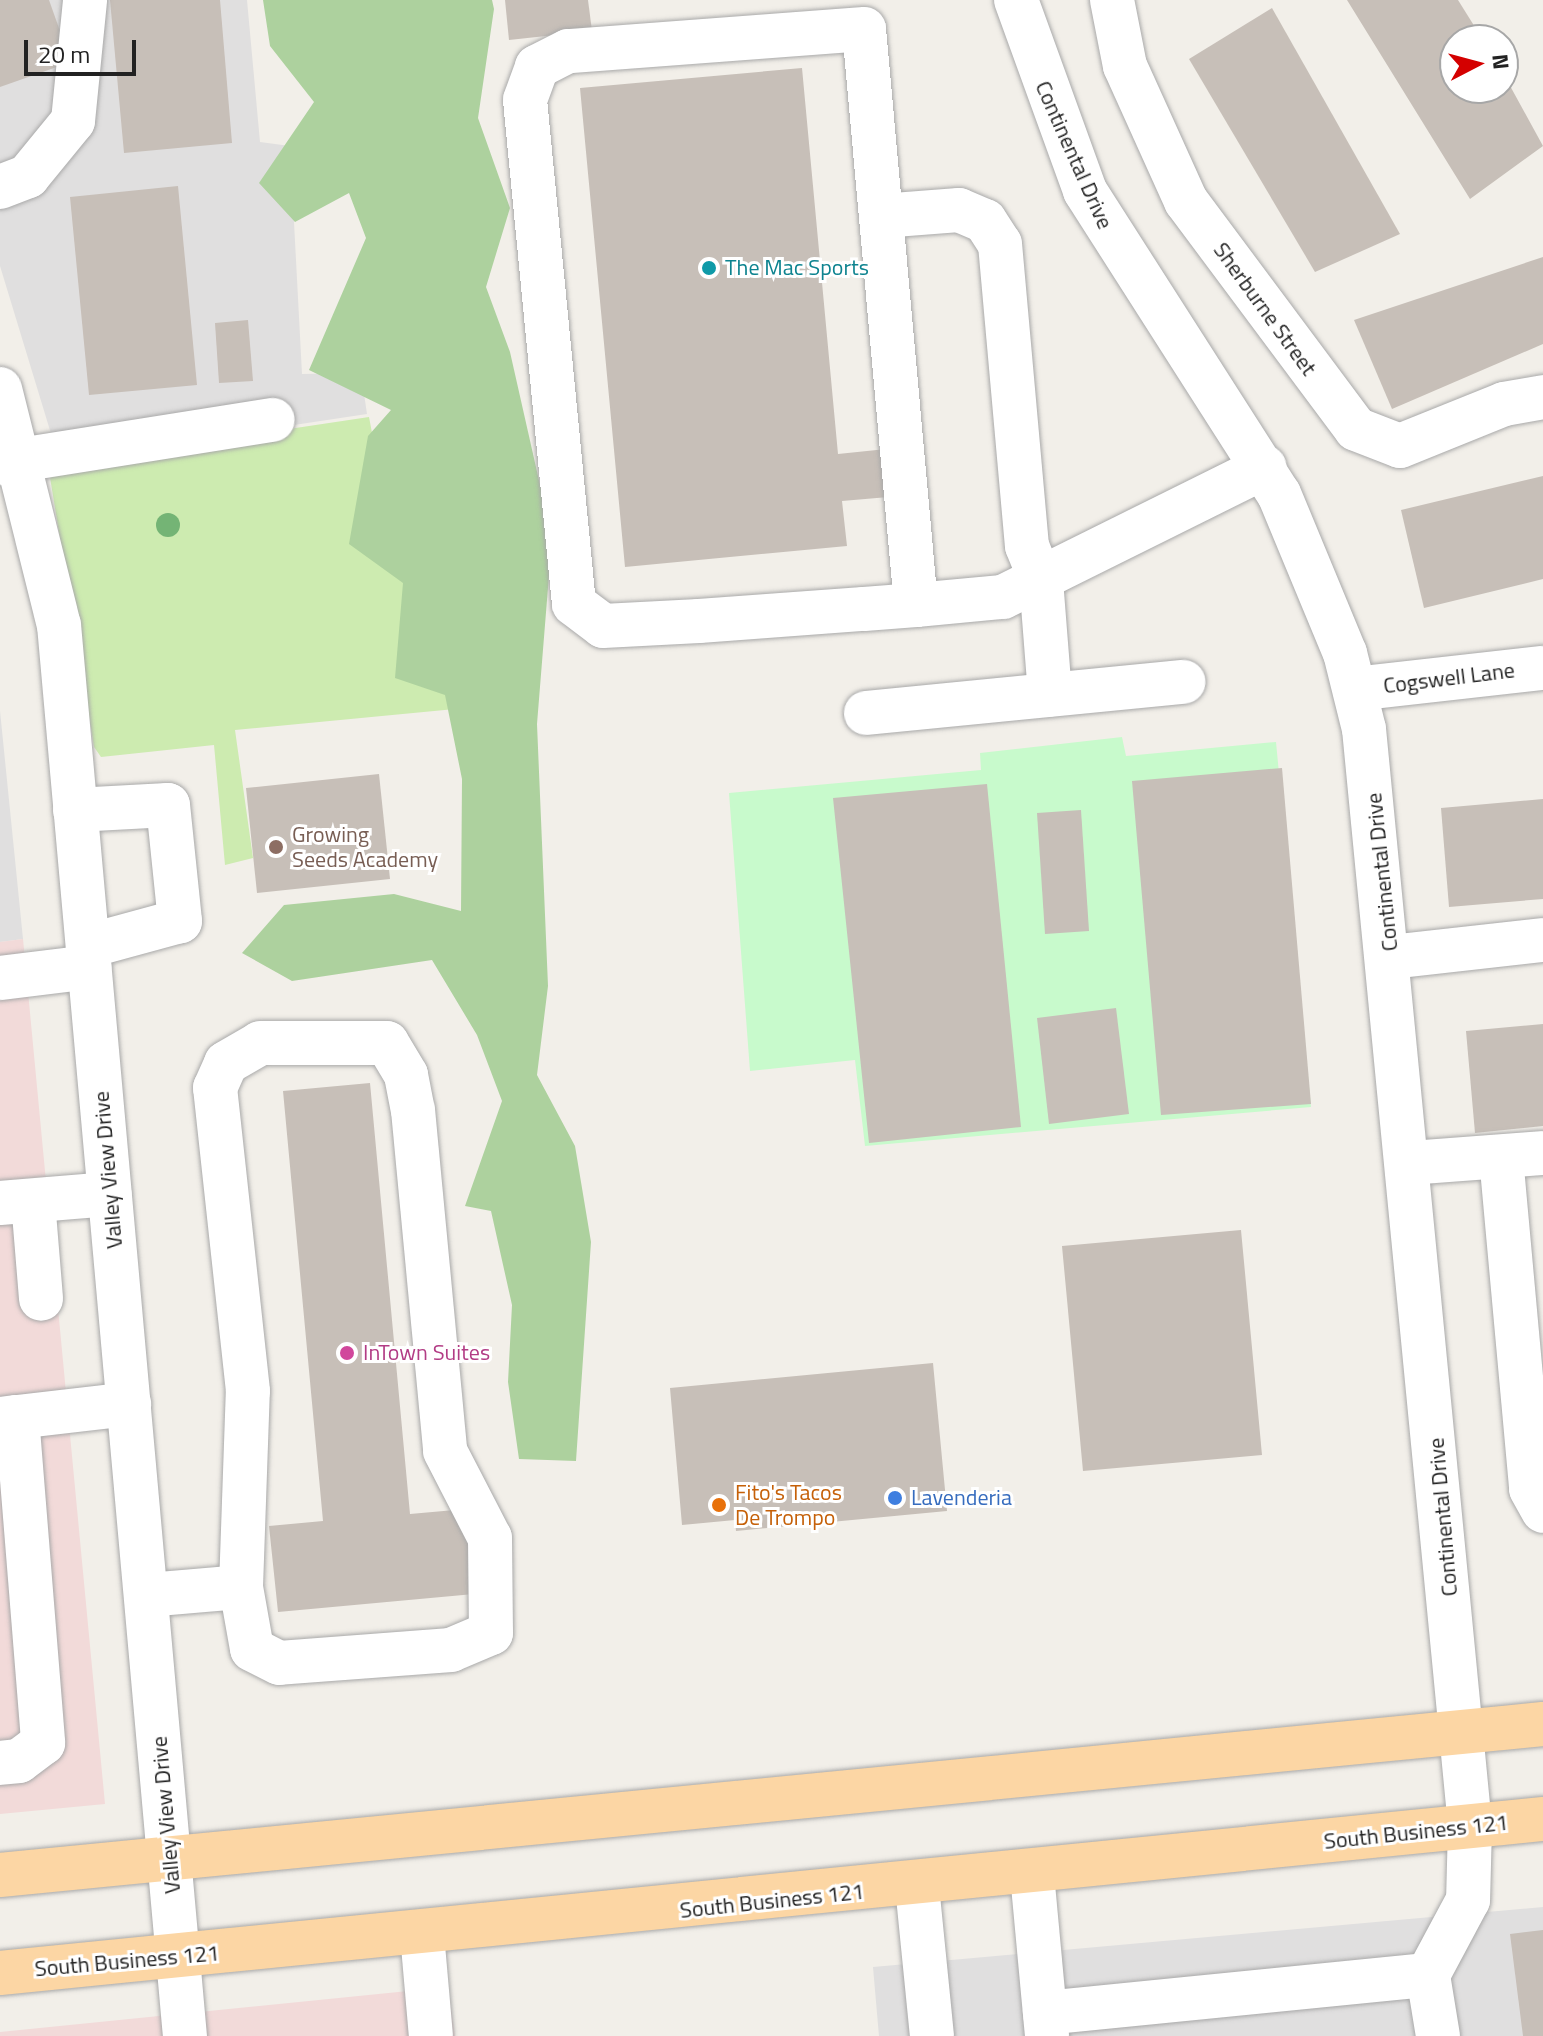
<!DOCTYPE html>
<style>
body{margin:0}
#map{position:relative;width:1543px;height:2036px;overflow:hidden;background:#f2efe9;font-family:"Titillium Web",sans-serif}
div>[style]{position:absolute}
.residential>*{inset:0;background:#e0dfdf}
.commercial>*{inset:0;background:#f2dad9}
.grass>*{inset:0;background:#cdebb0}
.forest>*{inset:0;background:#add19e}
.park>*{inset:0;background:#c8facc}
.building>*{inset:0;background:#c7bfb8}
.roads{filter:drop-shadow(0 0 2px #a9a9a9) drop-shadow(0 0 2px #a9a9a9)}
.minor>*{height:44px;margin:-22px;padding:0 22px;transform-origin:22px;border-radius:22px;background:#fff}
.major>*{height:44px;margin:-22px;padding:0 22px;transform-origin:22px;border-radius:22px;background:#fcd6a4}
.trees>*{width:24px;height:24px;margin:-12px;border-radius:50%;background:#74b475}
.dots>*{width:22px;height:22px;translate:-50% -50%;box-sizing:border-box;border:4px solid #fff;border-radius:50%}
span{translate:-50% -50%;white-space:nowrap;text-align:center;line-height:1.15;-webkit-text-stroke:6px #fff;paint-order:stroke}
.street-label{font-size:22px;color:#222}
.culture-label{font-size:22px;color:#0d838f}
.left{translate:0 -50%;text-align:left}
.education-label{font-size:22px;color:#785e54}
.hotel-label{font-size:22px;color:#b23c85}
.food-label{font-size:22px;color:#c56008}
.shop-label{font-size:22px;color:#366cbe}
.north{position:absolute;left:1439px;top:24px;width:80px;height:80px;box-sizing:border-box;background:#fff;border:2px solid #a7a7a7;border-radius:50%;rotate:84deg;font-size:22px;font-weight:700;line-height:32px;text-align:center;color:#222}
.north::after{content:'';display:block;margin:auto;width:28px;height:36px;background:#d40000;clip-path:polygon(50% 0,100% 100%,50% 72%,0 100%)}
.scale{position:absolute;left:24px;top:40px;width:112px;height:36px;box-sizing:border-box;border:4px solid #222;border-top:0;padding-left:10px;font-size:24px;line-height:28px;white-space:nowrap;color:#222;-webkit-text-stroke:6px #fff;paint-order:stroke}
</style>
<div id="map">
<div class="residential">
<div style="clip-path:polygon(0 0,247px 0,260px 142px,290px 146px,302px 374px,361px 373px,367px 414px,59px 460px,0 266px)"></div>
<div style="clip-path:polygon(0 711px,23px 939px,0 942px)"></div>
<div style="clip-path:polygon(1543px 1907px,1543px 2036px,879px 2036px,873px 1967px)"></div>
</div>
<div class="commercial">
<div style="clip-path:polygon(23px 939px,105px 1804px,0 1814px,0 942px)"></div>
<div style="clip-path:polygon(448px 1987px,455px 2036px,0 2036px,0 2032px)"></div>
</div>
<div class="grass">
<div style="clip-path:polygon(369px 417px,386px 506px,455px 709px,235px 730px,253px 858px,225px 865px,214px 745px,101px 757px,94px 747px,48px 465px)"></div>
</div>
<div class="forest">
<div style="clip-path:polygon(263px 0,492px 0,494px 9px,478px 118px,510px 208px,486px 287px,510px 352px,552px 538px,537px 724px,548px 986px,537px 1075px,575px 1146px,591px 1242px,576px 1461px,519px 1459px,508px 1382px,512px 1305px,491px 1211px,465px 1206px,502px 1101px,477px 1035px,432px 960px,292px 981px,242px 953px,284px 905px,394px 894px,461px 911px,462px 779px,445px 695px,395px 678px,403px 583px,349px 544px,368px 436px,391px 410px,309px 370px,366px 238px,349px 193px,295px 222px,259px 183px,314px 102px,270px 46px)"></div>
</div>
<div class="park">
<div style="clip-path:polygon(1122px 737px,1126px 756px,1276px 742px,1311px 1107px,865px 1146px,855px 1060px,750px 1071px,729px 793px,981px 770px,980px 753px)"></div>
</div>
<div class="building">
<div style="clip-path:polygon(0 0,49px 0,71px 62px,0 87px)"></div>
<div style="clip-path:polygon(110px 0,220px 0,232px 143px,124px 153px)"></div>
<div style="clip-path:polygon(505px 0,588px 0,592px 31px,509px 40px)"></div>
<div style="clip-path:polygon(1347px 0,1458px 0,1483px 40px,1455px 40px,1455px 88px,1503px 88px,1503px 73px,1543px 146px,1470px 199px)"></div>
<div style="clip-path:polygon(1272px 8px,1400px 234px,1315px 272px,1189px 59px)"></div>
<div style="clip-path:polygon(802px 68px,838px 454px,896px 448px,900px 496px,842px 501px,847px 546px,625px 567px,580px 88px)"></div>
<div style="clip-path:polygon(178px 186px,197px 385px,89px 395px,70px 197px)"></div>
<div style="clip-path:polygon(1543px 257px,1543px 344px,1392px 409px,1354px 320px)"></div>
<div style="clip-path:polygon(248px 320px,253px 381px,219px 383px,215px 323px)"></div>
<div style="clip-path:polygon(1543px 476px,1543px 579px,1424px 608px,1401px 510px)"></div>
<div style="clip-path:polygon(1282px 768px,1311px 1104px,1161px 1115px,1132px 781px)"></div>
<div style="clip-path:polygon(379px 774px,390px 879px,257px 893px,246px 788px)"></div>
<div style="clip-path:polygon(987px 784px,1021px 1127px,869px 1143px,833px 798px)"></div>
<div style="clip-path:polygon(1543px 799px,1543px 899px,1449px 907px,1441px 808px)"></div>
<div style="clip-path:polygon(1081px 810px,1089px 931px,1045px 934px,1037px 813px)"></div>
<div style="clip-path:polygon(1116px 1008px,1129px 1114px,1049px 1124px,1037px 1018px)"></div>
<div style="clip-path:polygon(1543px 1024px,1543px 1126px,1475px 1133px,1466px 1031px)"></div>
<div style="clip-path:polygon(370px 1083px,410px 1514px,466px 1509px,474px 1594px,278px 1612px,269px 1526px,323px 1521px,283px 1091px)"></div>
<div style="clip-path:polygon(1241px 1230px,1262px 1455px,1083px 1471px,1062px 1246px)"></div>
<div style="clip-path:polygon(933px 1363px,947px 1511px,736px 1531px,735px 1520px,682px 1525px,670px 1388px)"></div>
<div style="clip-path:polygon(1543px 1930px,1543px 2036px,1523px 2036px,1510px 1934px)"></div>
</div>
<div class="roads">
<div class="minor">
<div style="left:1016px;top:0;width:203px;rotate:70.1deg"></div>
<div style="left:1085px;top:191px;width:360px;rotate:57.4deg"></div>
<div style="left:1279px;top:494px;width:172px;rotate:67.5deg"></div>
<div style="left:1345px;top:653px;width:78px;rotate:76deg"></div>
<div style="left:1364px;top:729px;width:1102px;rotate:84.48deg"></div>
<div style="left:1470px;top:1826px;width:74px;rotate:91.5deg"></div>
<div style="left:1468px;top:1900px;width:85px;rotate:118.1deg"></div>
<div style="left:1428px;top:1975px;width:62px;rotate:80.7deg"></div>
<div style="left:1112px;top:0;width:67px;rotate:78.9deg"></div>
<div style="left:1125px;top:66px;width:148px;rotate:65.7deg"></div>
<div style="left:1186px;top:201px;width:284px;rotate:53.3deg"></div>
<div style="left:1356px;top:429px;width:47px;rotate:21.1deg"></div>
<div style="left:1400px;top:446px;width:112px;rotate:-22deg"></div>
<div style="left:1504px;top:404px;width:40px;rotate:-10deg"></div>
<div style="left:0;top:187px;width:30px;rotate:-21deg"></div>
<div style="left:28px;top:176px;width:71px;rotate:-50.7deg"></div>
<div style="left:73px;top:121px;width:122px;rotate:-84.3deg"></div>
<div style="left:881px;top:216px;width:78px;rotate:-4.4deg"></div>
<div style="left:959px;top:210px;width:28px;rotate:23deg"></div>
<div style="left:985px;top:221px;width:27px;rotate:57deg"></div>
<div style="left:1000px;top:244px;width:303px;rotate:84.9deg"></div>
<div style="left:1027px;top:546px;width:37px;rotate:68deg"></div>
<div style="left:1041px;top:580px;width:115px;rotate:85.5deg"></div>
<div style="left:0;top:389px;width:243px;rotate:76deg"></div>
<div style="left:59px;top:625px;width:1417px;rotate:84.9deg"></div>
<div style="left:0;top:463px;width:276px;rotate:-9deg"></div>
<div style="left:916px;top:605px;width:578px;rotate:-95.16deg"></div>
<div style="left:864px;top:29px;width:297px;rotate:175.7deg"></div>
<div style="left:568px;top:51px;width:35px;rotate:153deg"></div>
<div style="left:537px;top:67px;width:35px;rotate:110deg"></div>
<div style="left:525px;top:100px;width:506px;rotate:84.45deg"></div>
<div style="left:574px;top:604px;width:36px;rotate:37deg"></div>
<div style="left:603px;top:626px;width:96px;rotate:-3deg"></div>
<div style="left:699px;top:621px;width:165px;rotate:-4.2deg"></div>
<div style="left:864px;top:609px;width:52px;rotate:-4.4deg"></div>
<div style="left:916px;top:605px;width:87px;rotate:-5.3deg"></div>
<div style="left:1003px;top:597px;width:292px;rotate:-26.4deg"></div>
<div style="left:1355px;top:689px;width:189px;rotate:-6.4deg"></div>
<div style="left:866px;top:713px;width:319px;rotate:-5.6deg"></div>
<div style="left:75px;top:810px;width:93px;rotate:-3.1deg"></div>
<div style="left:168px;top:805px;width:117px;rotate:84.1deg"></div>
<div style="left:180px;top:921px;width:95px;rotate:164.8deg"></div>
<div style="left:1391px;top:957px;width:153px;rotate:-6.4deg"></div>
<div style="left:0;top:978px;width:90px;rotate:-7deg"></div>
<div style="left:1501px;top:1157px;width:333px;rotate:84.8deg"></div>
<div style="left:1531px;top:1489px;width:25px;rotate:61deg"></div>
<div style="left:1410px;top:1163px;width:133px;rotate:-4.3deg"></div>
<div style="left:33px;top:1201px;width:98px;rotate:85.3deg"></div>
<div style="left:0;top:1203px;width:110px;rotate:-4.7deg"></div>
<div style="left:17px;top:1417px;width:113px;rotate:-6.6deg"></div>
<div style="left:0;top:1419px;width:17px;rotate:-7deg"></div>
<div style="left:17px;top:1417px;width:327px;rotate:85.4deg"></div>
<div style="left:43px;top:1743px;width:30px;rotate:143deg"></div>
<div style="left:19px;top:1761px;width:19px;rotate:174deg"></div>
<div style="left:147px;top:1595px;width:94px;rotate:-4.9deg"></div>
<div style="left:241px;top:1587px;width:196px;rotate:-88deg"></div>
<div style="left:248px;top:1391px;width:305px;rotate:-96.2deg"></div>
<div style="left:215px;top:1088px;width:27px;rotate:-66deg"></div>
<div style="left:226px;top:1063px;width:39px;rotate:-30deg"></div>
<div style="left:260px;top:1043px;width:127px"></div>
<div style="left:387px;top:1043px;width:37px;rotate:59deg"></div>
<div style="left:406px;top:1075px;width:36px;rotate:79deg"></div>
<div style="left:413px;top:1110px;width:342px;rotate:84.6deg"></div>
<div style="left:445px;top:1451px;width:98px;rotate:62.7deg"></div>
<div style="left:490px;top:1538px;width:95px;rotate:89.4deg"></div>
<div style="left:491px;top:1633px;width:43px;rotate:157deg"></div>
<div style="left:451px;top:1650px;width:172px;rotate:175.7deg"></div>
<div style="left:279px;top:1663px;width:30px;rotate:-153deg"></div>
<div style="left:252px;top:1649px;width:63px;rotate:-100.1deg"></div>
<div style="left:1032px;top:1874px;width:163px;rotate:84.7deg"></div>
<div style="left:917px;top:1886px;width:151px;rotate:84.3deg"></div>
<div style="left:422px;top:1934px;width:102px;rotate:85deg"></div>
<div style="left:1045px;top:2013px;width:385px;rotate:-5.7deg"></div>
</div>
<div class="major">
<div style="left:0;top:1875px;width:1550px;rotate:-5.59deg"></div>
<div style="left:0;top:1973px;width:1551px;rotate:-5.7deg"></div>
</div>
</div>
<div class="trees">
<div style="left:168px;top:525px"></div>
</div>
<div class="dots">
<div style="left:709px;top:268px;background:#0f9aa8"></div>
<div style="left:276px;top:847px;background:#8d6e63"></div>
<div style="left:347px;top:1353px;background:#d1479c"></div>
<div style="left:895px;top:1498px;background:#3f7fe0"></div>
<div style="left:719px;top:1505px;background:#e8710a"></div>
</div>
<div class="street-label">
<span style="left:1074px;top:155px;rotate:66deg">Continental Drive</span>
<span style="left:1265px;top:309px;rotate:54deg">Sherburne Street</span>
<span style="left:1449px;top:678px;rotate:-7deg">Cogswell Lane</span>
<span style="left:1382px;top:872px;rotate:-96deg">Continental Drive</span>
<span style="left:108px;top:1170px;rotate:-95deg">Valley View Drive</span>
<span style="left:1443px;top:1517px;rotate:-95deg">Continental Drive</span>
<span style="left:166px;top:1815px;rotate:-95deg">Valley View Drive</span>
<span style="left:1416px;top:1832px;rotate:-6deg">South Business 121</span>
<span style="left:772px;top:1901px;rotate:-6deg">South Business 121</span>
<span style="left:127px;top:1961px;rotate:-5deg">South Business 121</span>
</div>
<div class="culture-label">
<span class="left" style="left:725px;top:268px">The Mac Sports</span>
</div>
<div class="education-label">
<span class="left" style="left:292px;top:847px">Growing<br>Seeds Academy</span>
</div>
<div class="hotel-label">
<span class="left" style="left:363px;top:1353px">InTown Suites</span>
</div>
<div class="food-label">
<span class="left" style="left:735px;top:1505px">Fito's Tacos<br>De Trompo</span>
</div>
<div class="shop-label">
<span class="left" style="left:911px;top:1498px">Lavenderia</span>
</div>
<div class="north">N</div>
<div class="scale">20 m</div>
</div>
